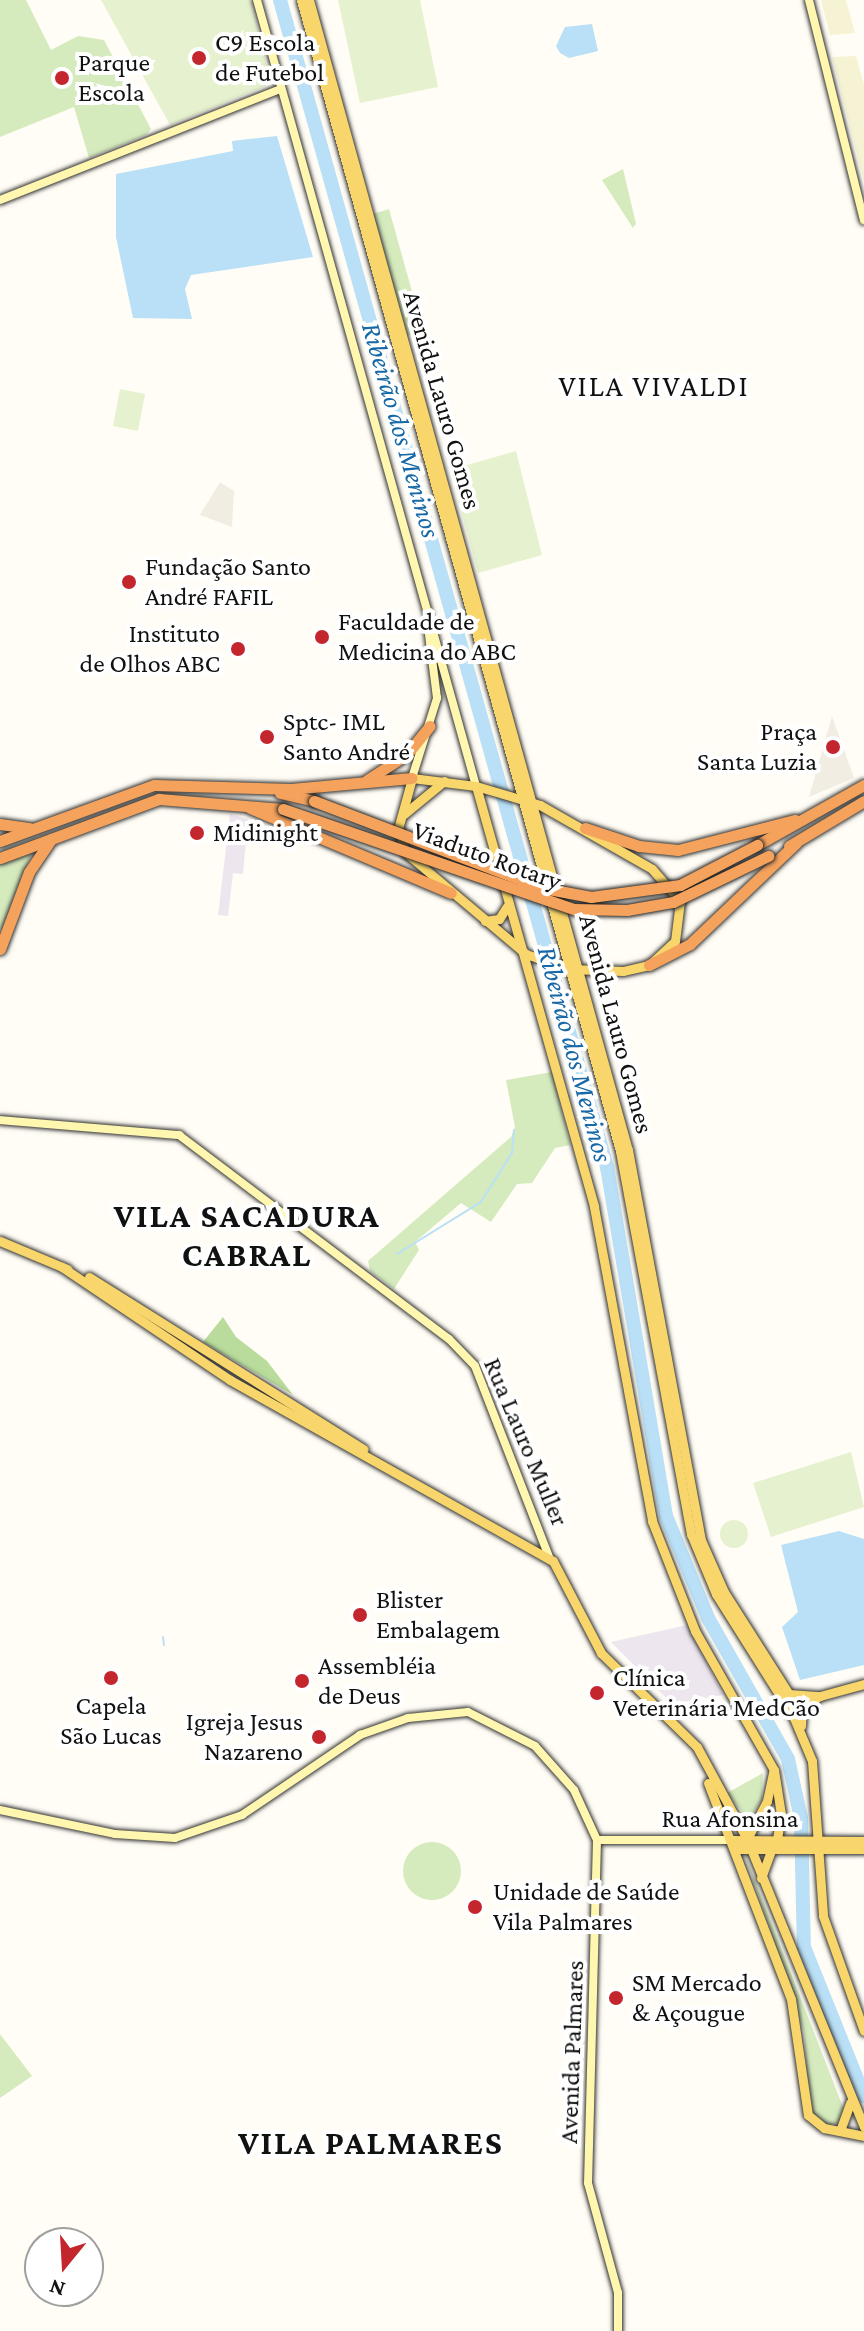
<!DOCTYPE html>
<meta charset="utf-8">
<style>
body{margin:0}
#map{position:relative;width:864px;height:2331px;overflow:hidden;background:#fffdf5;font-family:"Crimson Pro",serif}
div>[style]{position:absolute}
.industrial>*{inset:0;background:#eee6ef}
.farmland>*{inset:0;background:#f6f3d4}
.green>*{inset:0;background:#d5ebbd}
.round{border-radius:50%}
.forest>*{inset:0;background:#b9dc9c}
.pitch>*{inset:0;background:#e6f2cf}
.plaza>*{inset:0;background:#f1ede2}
.water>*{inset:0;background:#b9e0f7}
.stream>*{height:2px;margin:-1px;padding:0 1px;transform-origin:1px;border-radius:1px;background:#b9e0f7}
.river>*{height:14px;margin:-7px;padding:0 7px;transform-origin:7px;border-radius:7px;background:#b9e0f7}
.roads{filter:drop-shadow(0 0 2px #333) drop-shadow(0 0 2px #333)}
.secondary>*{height:8px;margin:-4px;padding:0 4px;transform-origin:4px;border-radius:4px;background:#fff6b0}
.primary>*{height:9px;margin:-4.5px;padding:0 4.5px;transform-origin:4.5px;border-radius:4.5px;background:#f9d66b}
.highway>*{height:11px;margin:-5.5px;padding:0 5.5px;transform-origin:5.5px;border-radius:5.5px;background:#f5a25d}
.bridges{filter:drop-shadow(0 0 2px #222) drop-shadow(0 0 2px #222)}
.highway-bridge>*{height:11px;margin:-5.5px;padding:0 5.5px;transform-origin:5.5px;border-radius:5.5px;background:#f5a25d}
.dots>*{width:22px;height:22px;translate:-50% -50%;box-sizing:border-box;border:4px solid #fff;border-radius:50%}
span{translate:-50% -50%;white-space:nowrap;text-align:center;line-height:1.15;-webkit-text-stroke:8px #fff;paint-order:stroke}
.poi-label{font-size:26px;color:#111}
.left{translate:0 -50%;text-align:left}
.right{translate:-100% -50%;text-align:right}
.street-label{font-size:26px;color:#111}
.water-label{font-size:28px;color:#1768a6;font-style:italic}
.quarter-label{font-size:30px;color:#111;letter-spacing:2px}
.district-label{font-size:34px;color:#111;font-weight:700;letter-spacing:2px}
.north{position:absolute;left:24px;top:2227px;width:80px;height:80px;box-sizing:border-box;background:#fff;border:2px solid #a0a0a0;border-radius:50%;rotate:198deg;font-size:22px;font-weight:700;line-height:32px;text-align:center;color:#111}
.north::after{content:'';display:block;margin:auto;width:28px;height:36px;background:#c4262e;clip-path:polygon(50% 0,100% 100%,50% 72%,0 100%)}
</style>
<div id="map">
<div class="industrial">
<div style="clip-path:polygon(230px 814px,248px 819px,243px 874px,233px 873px,228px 916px,218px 915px)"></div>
<div style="clip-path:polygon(687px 1625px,723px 1695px,672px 1704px,611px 1642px)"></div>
</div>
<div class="farmland">
<div style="clip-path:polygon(821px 0,846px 0,855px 33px,830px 35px)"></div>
<div style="clip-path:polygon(856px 56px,864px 85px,864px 182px,832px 57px)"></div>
</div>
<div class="green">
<div style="clip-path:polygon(0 0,26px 0,51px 50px,78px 36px,104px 40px,151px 129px,146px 135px,89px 158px,74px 107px,0 137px)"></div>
<div style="clip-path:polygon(623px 169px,636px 224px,633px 228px,602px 180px)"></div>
<div style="clip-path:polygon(389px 209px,423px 331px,407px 336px,373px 214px)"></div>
<div style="clip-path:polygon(32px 852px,2px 929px,0 929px,0 862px)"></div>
<div style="clip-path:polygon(552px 1072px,570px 1145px,555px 1148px,532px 1183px,517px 1184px,491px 1222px,461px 1203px,415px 1242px,419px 1250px,394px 1289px,370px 1271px,368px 1261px,511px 1137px,515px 1127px,506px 1080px)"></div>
<div style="clip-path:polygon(763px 1773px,762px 1799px,749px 1820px,727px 1793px)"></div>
<div class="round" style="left:403px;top:1842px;width:58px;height:58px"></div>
<div style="clip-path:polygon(743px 1849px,846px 2115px,838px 2123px,825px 2125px,810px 2114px,804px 2032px)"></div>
<div style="clip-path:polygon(0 2034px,32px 2076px,0 2098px)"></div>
</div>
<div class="forest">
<div style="clip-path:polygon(223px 1317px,236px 1337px,267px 1361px,293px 1395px,203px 1342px)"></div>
</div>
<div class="pitch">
<div style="clip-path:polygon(101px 0,251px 0,271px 84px,170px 125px)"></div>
<div style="clip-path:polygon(338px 0,420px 0,438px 87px,360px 103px)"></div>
<div style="clip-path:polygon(120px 389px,145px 394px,138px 431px,113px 426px)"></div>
<div style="clip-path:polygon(516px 451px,542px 555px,478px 573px,450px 470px)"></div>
<div style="clip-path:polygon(851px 1452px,864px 1507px,771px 1537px,753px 1483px)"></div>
<div class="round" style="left:720px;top:1520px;width:28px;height:28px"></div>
</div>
<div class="plaza">
<div style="clip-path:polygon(220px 482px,234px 491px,232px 527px,200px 515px)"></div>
<div style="clip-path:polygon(832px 716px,854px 778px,809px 797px)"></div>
</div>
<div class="water">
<div style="clip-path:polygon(592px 24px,598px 51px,569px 58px,560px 53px,556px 46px,565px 27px)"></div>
<div style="clip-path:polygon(277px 136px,313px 257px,191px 275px,185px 289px,192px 319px,133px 318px,116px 237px,116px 174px,233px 151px,232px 141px)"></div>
<div style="clip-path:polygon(839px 1531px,864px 1539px,864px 1665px,800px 1680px,782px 1627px,798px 1612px,781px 1545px)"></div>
</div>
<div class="stream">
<div style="left:397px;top:1254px;width:99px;rotate:-31.8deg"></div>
<div style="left:481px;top:1202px;width:58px;rotate:-57.7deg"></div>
<div style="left:512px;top:1153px;width:23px;rotate:-85deg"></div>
<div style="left:163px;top:1637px;width:8px;rotate:83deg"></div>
</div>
<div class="river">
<div style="left:280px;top:0;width:1212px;rotate:74.35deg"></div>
<div style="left:607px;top:1167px;width:354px;rotate:80.4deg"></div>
<div style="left:666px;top:1516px;width:110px;rotate:67.6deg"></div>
<div style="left:708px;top:1618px;width:162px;rotate:60.4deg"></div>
<div style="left:788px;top:1759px;width:60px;rotate:77.6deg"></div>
<div style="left:801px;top:1818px;width:129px;rotate:88.7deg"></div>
<div style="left:804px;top:1947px;width:161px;rotate:68.1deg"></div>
</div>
<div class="roads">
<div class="secondary">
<div style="left:257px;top:0;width:816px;rotate:74.43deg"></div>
<div style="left:809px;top:0;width:227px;rotate:76deg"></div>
<div style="left:0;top:200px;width:302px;rotate:-21.6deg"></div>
<div style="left:412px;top:778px;width:84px;rotate:-72.6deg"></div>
<div style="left:437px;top:698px;width:72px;rotate:-97.2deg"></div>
<div style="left:0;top:1120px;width:180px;rotate:4.8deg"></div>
<div style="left:179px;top:1135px;width:338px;rotate:37.1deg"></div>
<div style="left:449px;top:1339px;width:37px;rotate:46deg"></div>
<div style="left:475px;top:1366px;width:207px;rotate:68.8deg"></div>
<div style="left:0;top:1810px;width:117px;rotate:11.8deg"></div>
<div style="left:115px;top:1834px;width:60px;rotate:3.8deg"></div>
<div style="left:175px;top:1838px;width:71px;rotate:-18.9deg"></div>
<div style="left:242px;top:1815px;width:143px;rotate:-34.1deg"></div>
<div style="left:360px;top:1735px;width:51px;rotate:-19.5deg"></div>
<div style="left:408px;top:1718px;width:60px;rotate:-5.7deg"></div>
<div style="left:468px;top:1712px;width:75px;rotate:26.9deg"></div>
<div style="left:535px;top:1746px;width:59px;rotate:48.4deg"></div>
<div style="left:574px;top:1790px;width:55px;rotate:65.3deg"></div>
<div style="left:597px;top:1840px;width:343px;rotate:91.5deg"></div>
<div style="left:588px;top:2183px;width:114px;rotate:74.7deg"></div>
<div style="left:618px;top:2293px;width:38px;rotate:90deg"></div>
<div style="left:597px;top:1840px;width:134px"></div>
</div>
<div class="primary">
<div style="left:301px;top:0;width:1194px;rotate:74.51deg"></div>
<div style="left:620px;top:1151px;width:390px;rotate:79.5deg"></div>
<div style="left:691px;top:1534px;width:65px;rotate:67.4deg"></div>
<div style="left:716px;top:1594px;width:146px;rotate:57.8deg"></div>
<div style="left:794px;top:1718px;width:47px;rotate:67.3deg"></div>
<div style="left:812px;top:1761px;width:155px;rotate:85.9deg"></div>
<div style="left:823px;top:1916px;width:122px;rotate:70.4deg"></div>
<div style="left:309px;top:0;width:1193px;rotate:74.5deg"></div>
<div style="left:628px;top:1150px;width:397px;rotate:79.4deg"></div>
<div style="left:701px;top:1540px;width:57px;rotate:66.1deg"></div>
<div style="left:724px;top:1592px;width:121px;rotate:57.5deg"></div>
<div style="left:789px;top:1694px;width:31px;rotate:4deg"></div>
<div style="left:820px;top:1696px;width:46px;rotate:-15.3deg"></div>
<div style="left:412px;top:778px;width:64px;rotate:7.1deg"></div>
<div style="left:476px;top:786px;width:67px;rotate:16.5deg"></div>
<div style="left:540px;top:805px;width:129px;rotate:29.7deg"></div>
<div style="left:652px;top:869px;width:43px;rotate:48.8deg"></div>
<div style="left:680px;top:901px;width:40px;rotate:97.1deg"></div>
<div style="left:675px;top:941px;width:35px;rotate:137deg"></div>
<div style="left:649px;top:965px;width:27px;rotate:167deg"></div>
<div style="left:623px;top:971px;width:53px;rotate:-177.8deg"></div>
<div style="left:570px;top:969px;width:46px;rotate:-161.2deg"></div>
<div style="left:526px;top:954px;width:157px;rotate:-139.9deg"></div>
<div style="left:406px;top:853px;width:25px;rotate:-108deg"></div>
<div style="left:398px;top:829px;width:53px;rotate:-74.6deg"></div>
<div style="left:476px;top:786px;width:437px;rotate:74.3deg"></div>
<div style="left:594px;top:1207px;width:319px;rotate:79.5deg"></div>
<div style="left:652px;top:1521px;width:118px;rotate:68.6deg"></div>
<div style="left:695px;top:1631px;width:160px;rotate:60.4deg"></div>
<div style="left:774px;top:1770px;width:45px;rotate:81deg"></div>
<div style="left:781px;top:1814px;width:26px;rotate:99deg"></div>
<div style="left:404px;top:814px;width:52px;rotate:-39.5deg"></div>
<div style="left:485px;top:921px;width:14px;rotate:-8deg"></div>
<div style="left:499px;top:919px;width:15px;rotate:-58deg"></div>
<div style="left:0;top:1241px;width:73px;rotate:22.7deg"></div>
<div style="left:62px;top:1267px;width:202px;rotate:33.9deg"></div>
<div style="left:230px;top:1380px;width:370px;rotate:29.3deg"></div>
<div style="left:553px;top:1561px;width:104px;rotate:62.4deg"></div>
<div style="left:601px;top:1653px;width:134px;rotate:44.4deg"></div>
<div style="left:697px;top:1747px;width:105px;rotate:61.5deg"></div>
<div style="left:747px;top:1839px;width:311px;rotate:67.9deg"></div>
<div style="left:89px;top:1277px;width:324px;rotate:32.1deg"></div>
<div style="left:801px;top:1726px;width:19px;rotate:-87deg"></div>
<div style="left:802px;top:1707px;width:17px;rotate:-31deg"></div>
<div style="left:708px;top:1783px;width:231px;rotate:69deg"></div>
<div style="left:791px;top:1999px;width:117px;rotate:81.7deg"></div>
<div style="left:808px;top:2115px;width:21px;rotate:39deg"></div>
<div style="left:824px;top:2128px;width:41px;rotate:11.3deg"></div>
<div style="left:747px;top:1839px;width:43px;rotate:-62.2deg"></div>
<div style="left:767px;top:1801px;width:30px;rotate:-78deg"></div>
<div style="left:731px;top:1840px;width:133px;rotate:0.4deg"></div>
<div style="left:735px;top:1849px;width:129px"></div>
<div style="left:761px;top:1878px;width:32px;rotate:-70deg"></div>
<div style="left:841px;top:2128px;width:27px;rotate:-70deg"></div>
</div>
<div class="highway">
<div style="left:367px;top:780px;width:48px;rotate:-33deg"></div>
<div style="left:407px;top:754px;width:36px;rotate:-51deg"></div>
<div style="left:280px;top:793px;width:35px;rotate:13deg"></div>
<div style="left:250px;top:808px;width:218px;rotate:22.9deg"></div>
<div style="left:0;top:824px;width:30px;rotate:8deg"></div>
<div style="left:585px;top:828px;width:57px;rotate:18.4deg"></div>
<div style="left:639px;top:846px;width:39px;rotate:6deg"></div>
<div style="left:678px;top:850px;width:121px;rotate:-14.4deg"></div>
<div style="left:0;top:841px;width:164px;rotate:-20deg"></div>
<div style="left:154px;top:785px;width:137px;rotate:1.7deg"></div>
<div style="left:291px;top:789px;width:121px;rotate:-5.2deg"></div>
<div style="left:757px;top:845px;width:123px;rotate:-29.3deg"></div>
<div style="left:789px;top:846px;width:87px;rotate:-31deg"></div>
<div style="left:0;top:858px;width:170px;rotate:-20.4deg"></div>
<div style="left:159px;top:799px;width:124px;rotate:4.6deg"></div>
<div style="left:0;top:949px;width:82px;rotate:-69.4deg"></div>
<div style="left:29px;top:872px;width:40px;rotate:-56deg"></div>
<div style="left:649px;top:965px;width:46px;rotate:-27.1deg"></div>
<div style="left:690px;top:944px;width:146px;rotate:-43.6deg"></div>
</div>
</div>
<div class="bridges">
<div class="highway-bridge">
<div style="left:314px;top:801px;width:245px;rotate:20.8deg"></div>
<div style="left:543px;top:888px;width:49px;rotate:10.6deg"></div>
<div style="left:591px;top:897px;width:90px;rotate:-7.7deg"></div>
<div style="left:680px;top:885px;width:87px;rotate:-27.5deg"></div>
<div style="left:283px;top:809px;width:308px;rotate:19deg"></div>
<div style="left:574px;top:909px;width:53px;rotate:1.1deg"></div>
<div style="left:627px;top:910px;width:47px;rotate:-9.9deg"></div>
<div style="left:673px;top:902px;width:106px;rotate:-25.8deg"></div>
</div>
</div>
<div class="dots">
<div style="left:199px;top:58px;background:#c4262e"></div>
<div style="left:62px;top:78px;background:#c4262e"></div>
<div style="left:129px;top:582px;background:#c4262e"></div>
<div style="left:322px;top:637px;background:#c4262e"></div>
<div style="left:238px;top:649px;background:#c4262e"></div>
<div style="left:267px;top:737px;background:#c4262e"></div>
<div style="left:833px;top:747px;background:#c4262e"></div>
<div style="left:197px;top:833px;background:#c4262e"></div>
<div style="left:360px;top:1615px;background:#c4262e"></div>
<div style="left:111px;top:1678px;background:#c4262e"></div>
<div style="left:302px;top:1681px;background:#c4262e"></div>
<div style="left:597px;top:1693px;background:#c4262e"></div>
<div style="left:319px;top:1737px;background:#c4262e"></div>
<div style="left:475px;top:1907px;background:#c4262e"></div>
<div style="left:616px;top:1998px;background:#c4262e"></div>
</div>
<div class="poi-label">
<span class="left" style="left:215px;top:58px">C9 Escola<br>de Futebol</span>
<span class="left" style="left:78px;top:78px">Parque<br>Escola</span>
<span class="left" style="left:145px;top:582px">Fundação Santo<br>André FAFIL</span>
<span class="left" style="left:338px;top:637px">Faculdade de<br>Medicina do ABC</span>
<span class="right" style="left:220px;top:649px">Instituto<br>de Olhos ABC</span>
<span class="left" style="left:283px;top:737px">Sptc- IML<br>Santo André</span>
<span class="right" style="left:817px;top:747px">Praça<br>Santa Luzia</span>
<span class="left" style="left:213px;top:833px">Midinight</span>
<span class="left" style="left:376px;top:1615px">Blister<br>Embalagem</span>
<span class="left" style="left:318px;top:1681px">Assembléia<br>de Deus</span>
<span class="left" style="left:613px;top:1693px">Clínica<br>Veterinária MedCão</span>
<span style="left:111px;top:1721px">Capela<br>São Lucas</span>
<span class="right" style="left:303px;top:1737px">Igreja Jesus<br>Nazareno</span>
<span class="left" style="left:493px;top:1907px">Unidade de Saúde<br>Vila Palmares</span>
<span class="left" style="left:632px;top:1998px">SM Mercado<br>&amp; Açougue</span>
</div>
<div class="street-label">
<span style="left:442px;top:400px;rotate:74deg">Avenida Lauro Gomes</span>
<span style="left:487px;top:856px;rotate:20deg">Viaduto Rotary</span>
<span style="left:616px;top:1024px;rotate:75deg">Avenida Lauro Gomes</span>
<span style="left:526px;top:1442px;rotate:67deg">Rua Lauro Muller</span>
<span style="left:730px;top:1819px">Rua Afonsina</span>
<span style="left:572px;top:2052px;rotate:-88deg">Avenida Palmares</span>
</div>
<div class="water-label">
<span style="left:401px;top:430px;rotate:74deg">Ribeirão dos Meninos</span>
<span style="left:575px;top:1054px;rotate:75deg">Ribeirão dos Meninos</span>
</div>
<div class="quarter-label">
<span style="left:654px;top:386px">VILA VIVALDI</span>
</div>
<div class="district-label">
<span style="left:247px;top:1235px">VILA SACADURA<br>CABRAL</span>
<span style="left:371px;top:2143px">VILA PALMARES</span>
</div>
<div class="north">N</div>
</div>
